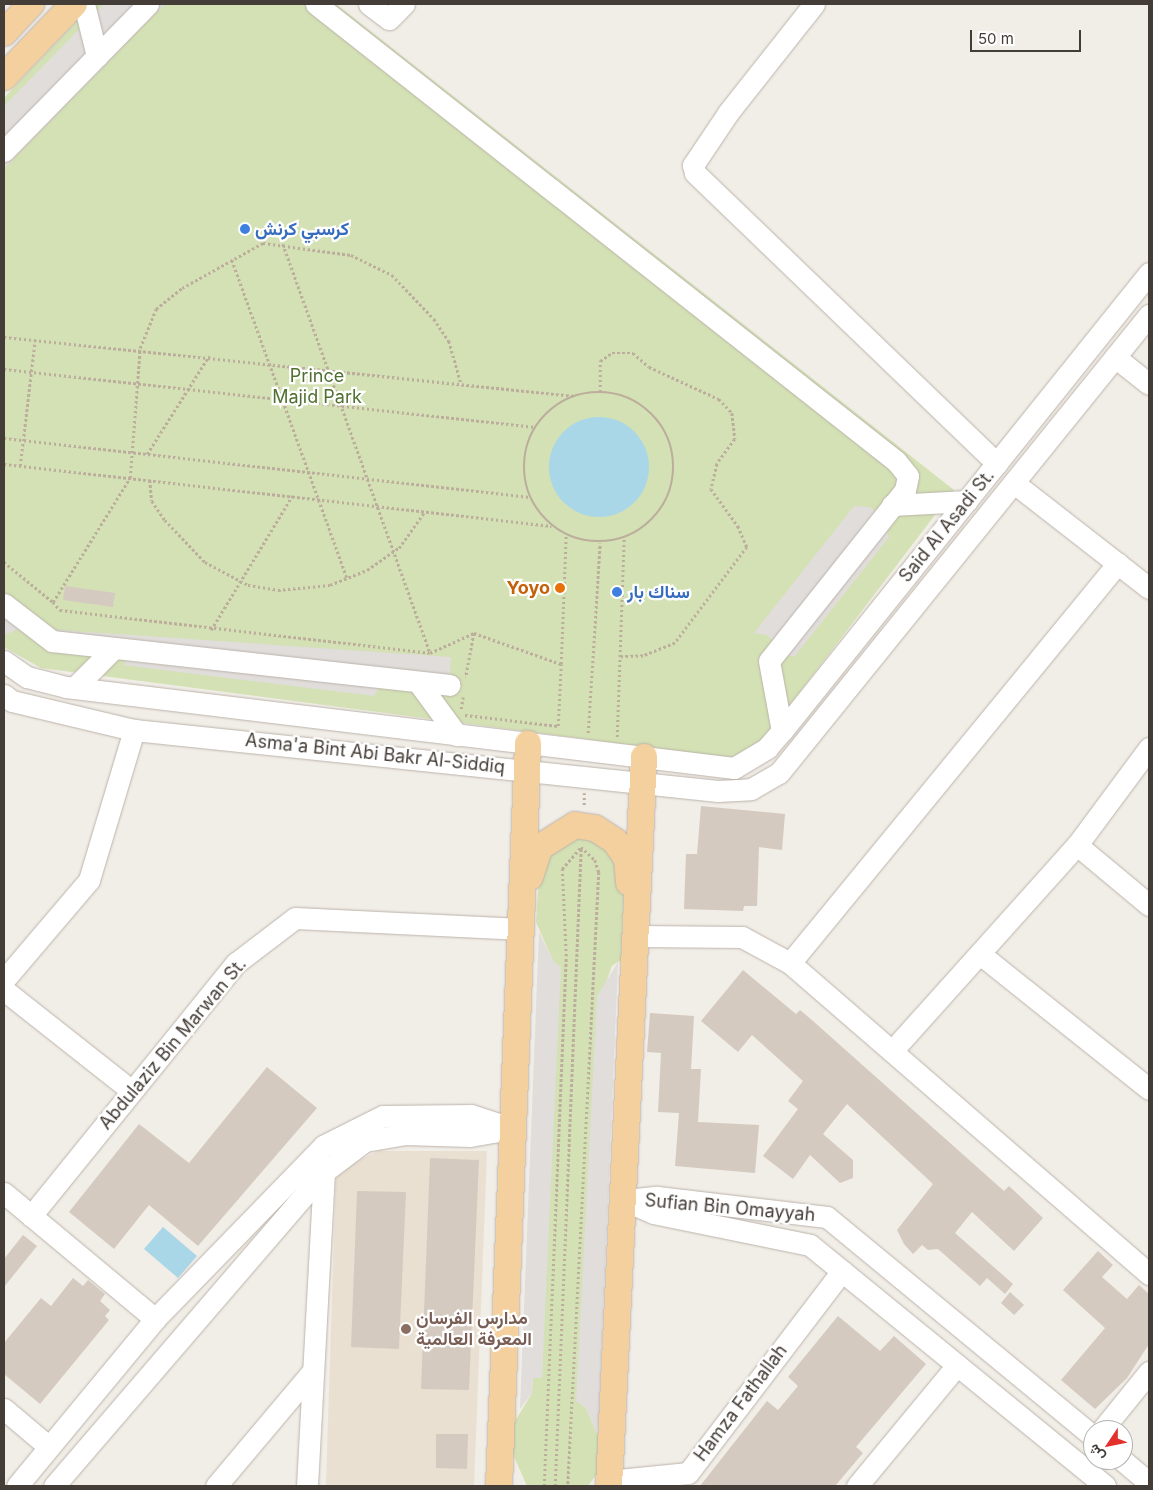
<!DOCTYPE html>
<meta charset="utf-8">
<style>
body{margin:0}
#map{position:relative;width:1153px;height:1490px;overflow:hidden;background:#f1ede7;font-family:Inter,Vazirmatn,sans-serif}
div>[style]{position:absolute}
.education>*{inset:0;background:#e9e0d2}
.green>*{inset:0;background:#d3e1b4}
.parking>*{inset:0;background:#e0dddb}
.water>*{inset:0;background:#a9d7e8}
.round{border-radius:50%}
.building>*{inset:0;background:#d5cac0}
.path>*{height:2.5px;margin-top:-1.25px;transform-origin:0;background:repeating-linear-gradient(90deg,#bcad9d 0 2.5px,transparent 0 5px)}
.path>.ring{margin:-1.25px;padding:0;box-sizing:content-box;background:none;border:2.5px solid #bcad9d;border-radius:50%}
.roads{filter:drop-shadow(0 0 1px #bcb3aa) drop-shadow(0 0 1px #bcb3aa)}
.minor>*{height:21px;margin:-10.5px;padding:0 10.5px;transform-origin:10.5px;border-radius:10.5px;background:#fff}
.major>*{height:26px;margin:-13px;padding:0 13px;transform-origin:13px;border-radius:13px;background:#f3d09e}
.dots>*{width:14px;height:14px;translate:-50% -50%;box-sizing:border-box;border:2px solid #fff;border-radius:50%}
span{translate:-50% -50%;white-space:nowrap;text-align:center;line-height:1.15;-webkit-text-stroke:4.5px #fff;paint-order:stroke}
.shop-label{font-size:18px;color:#366cbe;font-weight:700}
.left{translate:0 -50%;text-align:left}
.park-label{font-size:18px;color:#506f30}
.street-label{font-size:18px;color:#443d37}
.food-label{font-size:18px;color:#c56008;font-weight:700}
.right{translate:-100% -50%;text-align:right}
.education-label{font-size:18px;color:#785e54;font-weight:700}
.frame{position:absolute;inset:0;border:5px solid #443d37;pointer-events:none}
.north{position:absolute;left:1083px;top:1420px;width:50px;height:50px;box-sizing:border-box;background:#fff;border:1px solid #b4b1af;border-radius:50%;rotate:236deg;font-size:14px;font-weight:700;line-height:20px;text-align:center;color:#443d37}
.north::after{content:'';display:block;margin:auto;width:18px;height:22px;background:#e2302d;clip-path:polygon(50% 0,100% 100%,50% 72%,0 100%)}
.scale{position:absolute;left:970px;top:30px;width:111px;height:22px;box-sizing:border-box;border:2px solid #443d37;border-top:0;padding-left:6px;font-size:15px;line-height:18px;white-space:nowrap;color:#443d37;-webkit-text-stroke:4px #fff;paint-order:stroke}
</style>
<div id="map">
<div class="education">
<div style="clip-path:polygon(378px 1151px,487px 1151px,474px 1486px,326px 1486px,336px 1172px)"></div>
</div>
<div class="green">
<div style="clip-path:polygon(93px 4px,336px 4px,954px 490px,761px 743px,730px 758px,41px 668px,4px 647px,4px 98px)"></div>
<div style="clip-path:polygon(599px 833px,625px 862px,621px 960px,612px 966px,604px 988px,577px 1401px,586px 1408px,598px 1436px,600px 1469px,588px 1486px,527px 1486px,512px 1452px,514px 1423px,532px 1393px,533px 1377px,542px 1378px,553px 961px,536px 922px,540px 862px,549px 845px)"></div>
</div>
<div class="parking">
<div style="clip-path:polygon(104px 4px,165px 4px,4px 169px,4px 106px)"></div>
<div style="clip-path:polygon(854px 506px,870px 507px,882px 517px,889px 537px,795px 656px,788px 656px,767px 635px,754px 633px)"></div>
<div style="clip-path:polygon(4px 596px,44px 629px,451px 657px,449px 689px,382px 684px,374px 696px,123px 665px,130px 655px,41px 643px,18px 629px,5px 635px)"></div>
<div style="clip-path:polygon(539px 932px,553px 961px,561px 967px,542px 1378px,533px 1378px,532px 1393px,520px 1409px)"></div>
<div style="clip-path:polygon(618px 962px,598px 1436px,586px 1408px,576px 1401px,597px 996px)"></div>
</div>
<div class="water">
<div class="round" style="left:549px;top:417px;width:100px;height:100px"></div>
<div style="clip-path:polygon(163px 1227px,197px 1256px,178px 1278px,144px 1249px)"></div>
</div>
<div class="building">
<div style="clip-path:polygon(65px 586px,115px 593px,113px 607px,63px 600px)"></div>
<div style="clip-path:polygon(701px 806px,785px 814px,782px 850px,759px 847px,757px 906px,744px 906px,743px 911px,684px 909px,686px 854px,697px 854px)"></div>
<div style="clip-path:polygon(743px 970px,796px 1014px,800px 1010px,813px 1021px,1004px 1191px,1009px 1186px,1043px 1218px,1014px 1251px,972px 1212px,955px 1233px,1013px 1284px,1005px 1294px,987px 1278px,980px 1286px,938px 1249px,928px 1250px,922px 1245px,913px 1254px,904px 1244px,897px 1230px,933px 1184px,847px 1104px,823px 1134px,853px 1160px,853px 1178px,840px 1183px,810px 1155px,793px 1179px,763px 1156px,798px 1109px,788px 1101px,803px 1081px,752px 1035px,738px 1052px,701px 1021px)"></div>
<div style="clip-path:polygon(650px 1013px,694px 1016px,691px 1069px,701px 1069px,698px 1122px,759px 1125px,755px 1173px,675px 1166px,679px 1113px,658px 1112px,661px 1053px,647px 1052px)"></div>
<div style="clip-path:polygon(267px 1067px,317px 1108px,198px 1246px,149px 1205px,114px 1249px,69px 1212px,139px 1124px,189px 1163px)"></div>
<div style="clip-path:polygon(430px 1158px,479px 1160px,469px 1390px,421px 1389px)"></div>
<div style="clip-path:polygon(357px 1191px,406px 1192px,399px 1349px,351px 1347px)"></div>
<div style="clip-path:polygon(23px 1235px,37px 1246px,4px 1287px,4px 1259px)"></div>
<div style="clip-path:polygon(1098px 1251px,1113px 1265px,1102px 1277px,1127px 1299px,1139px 1285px,1149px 1294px,1149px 1344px,1127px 1378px,1095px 1409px,1061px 1380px,1105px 1328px,1063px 1290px)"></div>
<div style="clip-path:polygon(73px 1278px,83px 1286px,88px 1280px,105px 1294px,100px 1301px,110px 1310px,105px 1316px,109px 1320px,40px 1404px,4px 1374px,4px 1343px,41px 1298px,51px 1306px)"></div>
<div style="clip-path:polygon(1010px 1292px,1024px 1305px,1014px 1315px,1001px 1303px)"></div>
<div style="clip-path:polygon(838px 1316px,880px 1351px,894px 1336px,926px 1364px,856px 1447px,863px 1453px,835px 1486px,700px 1486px,767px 1401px,778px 1410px,798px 1386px,788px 1377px)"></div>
<div style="clip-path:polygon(436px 1434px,468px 1434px,467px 1469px,436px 1468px)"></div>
</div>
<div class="path">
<div style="left:283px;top:244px;width:435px;rotate:70.2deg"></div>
<div style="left:232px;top:260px;width:338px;rotate:70.1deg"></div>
<div style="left:4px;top:337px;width:573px;rotate:5.91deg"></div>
<div style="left:4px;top:369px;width:534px;rotate:6.23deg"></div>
<div class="ring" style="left:524px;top:392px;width:147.5px;height:147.5px"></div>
<div style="left:600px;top:392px;width:31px;rotate:-90deg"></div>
<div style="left:600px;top:361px;width:14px;rotate:-34deg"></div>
<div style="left:612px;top:353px;width:21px"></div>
<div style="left:633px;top:353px;width:21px;rotate:41deg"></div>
<div style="left:649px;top:367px;width:77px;rotate:24.6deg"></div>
<div style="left:719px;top:399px;width:19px;rotate:47deg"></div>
<div style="left:732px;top:413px;width:26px;rotate:83deg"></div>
<div style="left:735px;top:439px;width:31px;rotate:126deg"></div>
<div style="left:717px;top:464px;width:26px;rotate:103deg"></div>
<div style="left:711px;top:489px;width:46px;rotate:53.9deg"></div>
<div style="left:738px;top:526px;width:23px;rotate:67deg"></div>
<div style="left:747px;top:547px;width:120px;rotate:126.9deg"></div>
<div style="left:675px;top:643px;width:35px;rotate:158deg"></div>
<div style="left:643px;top:656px;width:23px;rotate:178deg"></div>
<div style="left:4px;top:438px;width:529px;rotate:6.4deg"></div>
<div style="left:147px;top:454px;width:116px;rotate:-57.7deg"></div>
<div style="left:4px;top:464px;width:551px;rotate:6.45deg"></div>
<div style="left:20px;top:466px;width:127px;rotate:-83.2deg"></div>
<div style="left:150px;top:480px;width:21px;rotate:85deg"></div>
<div style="left:152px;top:501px;width:23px;rotate:56deg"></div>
<div style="left:165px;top:520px;width:58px;rotate:46.4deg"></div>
<div style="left:205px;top:562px;width:49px;rotate:28.1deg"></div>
<div style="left:248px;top:585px;width:30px;rotate:9deg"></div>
<div style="left:278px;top:590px;width:52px;rotate:-5.5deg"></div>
<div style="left:330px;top:585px;width:40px;rotate:-22deg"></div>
<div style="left:367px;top:570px;width:39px;rotate:-35deg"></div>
<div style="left:399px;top:548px;width:45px;rotate:-54.9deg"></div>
<div style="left:4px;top:562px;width:63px;rotate:39.2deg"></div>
<div style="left:53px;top:602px;width:146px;rotate:-58.2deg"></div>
<div style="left:130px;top:478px;width:130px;rotate:-85.6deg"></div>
<div style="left:140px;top:348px;width:42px;rotate:-67.7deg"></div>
<div style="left:156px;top:309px;width:33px;rotate:-39deg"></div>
<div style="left:182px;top:288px;width:93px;rotate:-29.1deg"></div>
<div style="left:263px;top:243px;width:89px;rotate:7.8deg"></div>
<div style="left:351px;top:255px;width:46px;rotate:26deg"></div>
<div style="left:392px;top:275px;width:61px;rotate:46.3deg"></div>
<div style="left:434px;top:319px;width:27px;rotate:56deg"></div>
<div style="left:449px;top:341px;width:44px;rotate:74.1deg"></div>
<div style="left:53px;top:602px;width:11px;rotate:49deg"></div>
<div style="left:60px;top:610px;width:372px;rotate:6.6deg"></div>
<div style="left:430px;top:653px;width:48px;rotate:-24.4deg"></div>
<div style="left:474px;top:633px;width:45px;rotate:100.3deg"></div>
<div style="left:211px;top:630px;width:157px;rotate:-58.8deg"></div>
<div style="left:474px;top:633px;width:92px;rotate:19.6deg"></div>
<div style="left:561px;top:664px;width:128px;rotate:-87.8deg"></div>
<div style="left:461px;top:709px;width:12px;rotate:-81deg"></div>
<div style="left:465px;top:715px;width:94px;rotate:6.7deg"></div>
<div style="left:558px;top:726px;width:62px;rotate:-87.2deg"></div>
<div style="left:588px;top:733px;width:190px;rotate:-86.4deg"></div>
<div style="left:617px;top:737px;width:198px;rotate:-88deg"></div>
<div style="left:584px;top:805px;width:12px;rotate:-90deg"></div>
<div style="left:544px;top:1486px;width:530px;rotate:-87.62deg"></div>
<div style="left:566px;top:956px;width:87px;rotate:-92.6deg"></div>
<div style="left:562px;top:869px;width:29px;rotate:-49deg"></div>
<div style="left:581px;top:847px;width:19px;rotate:43deg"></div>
<div style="left:595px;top:860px;width:13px;rotate:72deg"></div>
<div style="left:599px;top:872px;width:615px;rotate:92.89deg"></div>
<div style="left:555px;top:1486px;width:639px;rotate:-87.67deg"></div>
</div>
<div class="roads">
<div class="minor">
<div style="left:84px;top:4px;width:54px;rotate:76deg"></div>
<div style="left:316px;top:4px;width:738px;rotate:38.24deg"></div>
<div style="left:896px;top:461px;width:19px;rotate:51deg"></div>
<div style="left:908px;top:476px;width:14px;rotate:102deg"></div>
<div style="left:905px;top:490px;width:218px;rotate:128.5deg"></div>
<div style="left:769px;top:661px;width:71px;rotate:79.5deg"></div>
<div style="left:369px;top:4px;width:25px;rotate:37deg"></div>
<div style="left:389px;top:19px;width:21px;rotate:-45deg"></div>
<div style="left:814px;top:4px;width:139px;rotate:128.3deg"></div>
<div style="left:728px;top:113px;width:63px;rotate:123.9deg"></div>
<div style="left:693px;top:165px;width:8px;rotate:76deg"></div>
<div style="left:695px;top:173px;width:419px;rotate:43.9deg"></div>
<div style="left:4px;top:151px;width:206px;rotate:-45.6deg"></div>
<div style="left:1115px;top:357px;width:43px;rotate:38.5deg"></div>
<div style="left:1014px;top:483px;width:171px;rotate:37.9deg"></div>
<div style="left:892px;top:505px;width:75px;rotate:-3.1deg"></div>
<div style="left:4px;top:604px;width:61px;rotate:37.6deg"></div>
<div style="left:52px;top:641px;width:400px;rotate:6.3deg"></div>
<div style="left:4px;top:661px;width:28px;rotate:35deg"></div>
<div style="left:27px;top:677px;width:40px;rotate:14.4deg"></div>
<div style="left:66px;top:687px;width:673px;rotate:6.91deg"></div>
<div style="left:734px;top:768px;width:39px;rotate:-31deg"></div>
<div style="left:767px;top:748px;width:23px;rotate:-49deg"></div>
<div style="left:782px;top:731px;width:587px;rotate:-51.29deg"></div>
<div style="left:418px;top:682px;width:66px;rotate:53.7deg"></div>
<div style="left:74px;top:688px;width:55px;rotate:-45deg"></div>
<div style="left:4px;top:695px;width:10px;rotate:37deg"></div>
<div style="left:12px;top:701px;width:125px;rotate:13.4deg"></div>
<div style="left:134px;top:730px;width:587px;rotate:5.96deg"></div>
<div style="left:718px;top:791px;width:33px;rotate:-3deg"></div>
<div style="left:751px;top:789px;width:32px;rotate:-30deg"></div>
<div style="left:779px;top:773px;width:589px;rotate:-51.07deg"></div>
<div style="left:1077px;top:845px;width:94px;rotate:39.8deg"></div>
<div style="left:636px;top:936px;width:106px;rotate:0.5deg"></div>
<div style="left:742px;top:937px;width:55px;rotate:28.4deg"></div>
<div style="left:790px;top:963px;width:475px;rotate:40.9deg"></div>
<div style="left:980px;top:954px;width:216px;rotate:38.6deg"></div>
<div style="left:790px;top:963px;width:517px;rotate:-50.65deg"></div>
<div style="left:4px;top:980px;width:131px;rotate:-49.6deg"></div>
<div style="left:89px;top:880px;width:157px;rotate:-73.3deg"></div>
<div style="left:4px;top:990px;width:163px;rotate:38.3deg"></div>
<div style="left:892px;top:1051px;width:277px;rotate:-48.1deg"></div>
<div style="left:1077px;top:845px;width:121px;rotate:-53.4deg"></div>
<div style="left:4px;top:1193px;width:197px;rotate:39.8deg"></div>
<div style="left:623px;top:1200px;width:33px;rotate:23deg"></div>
<div style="left:653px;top:1213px;width:160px;rotate:11.5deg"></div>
<div style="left:810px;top:1245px;width:381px;rotate:39.2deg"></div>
<div style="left:626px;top:1200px;width:31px;rotate:-6deg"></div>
<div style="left:657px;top:1197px;width:171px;rotate:6.7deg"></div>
<div style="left:827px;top:1217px;width:345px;rotate:39.5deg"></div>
<div style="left:31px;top:1216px;width:326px;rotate:-51deg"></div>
<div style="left:236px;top:963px;width:74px;rotate:-37.3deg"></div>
<div style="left:295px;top:918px;width:227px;rotate:2.8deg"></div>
<div style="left:4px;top:1409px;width:59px;rotate:40.2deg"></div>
<div style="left:1102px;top:1430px;width:75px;rotate:-51deg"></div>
<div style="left:1122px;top:1460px;width:35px;rotate:40deg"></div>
<div style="left:609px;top:1481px;width:79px;rotate:-5.8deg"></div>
<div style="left:688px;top:1473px;width:254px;rotate:-52.7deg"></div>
<div style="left:17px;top:1486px;width:217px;rotate:-50.4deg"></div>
<div style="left:155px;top:1319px;width:241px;rotate:-45.8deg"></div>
<div style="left:323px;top:1146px;width:67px;rotate:-26.6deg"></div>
<div style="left:383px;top:1116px;width:88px;rotate:-0.7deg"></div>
<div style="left:471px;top:1115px;width:45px;rotate:18deg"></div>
<div style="left:54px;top:1486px;width:414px;rotate:-49.3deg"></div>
<div style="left:324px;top:1172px;width:51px;rotate:-37.1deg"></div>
<div style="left:365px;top:1141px;width:40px;rotate:-10deg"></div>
<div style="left:404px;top:1134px;width:66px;rotate:1.7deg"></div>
<div style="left:470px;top:1136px;width:41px;rotate:-9.9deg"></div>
<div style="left:216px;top:1486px;width:149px;rotate:-49.9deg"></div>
<div style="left:307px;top:1486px;width:314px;rotate:-86.9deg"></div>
<div style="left:857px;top:1486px;width:157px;rotate:-50.4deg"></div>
</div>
<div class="major">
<div style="left:4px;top:33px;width:40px;rotate:-47deg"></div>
<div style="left:4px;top:77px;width:101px;rotate:-46.2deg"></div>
<div style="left:530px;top:877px;width:32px;rotate:-72deg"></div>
<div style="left:540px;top:847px;width:41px;rotate:-32.2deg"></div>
<div style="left:575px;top:825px;width:20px;rotate:9deg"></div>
<div style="left:595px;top:828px;width:24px;rotate:33deg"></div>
<div style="left:615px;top:841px;width:22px;rotate:56deg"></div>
<div style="left:627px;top:859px;width:24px;rotate:85deg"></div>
<div style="left:499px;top:1486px;width:743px;rotate:-87.76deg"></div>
<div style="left:609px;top:1486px;width:730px;rotate:-87.25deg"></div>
</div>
</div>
<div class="dots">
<div style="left:245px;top:229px;background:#3f7fe0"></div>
<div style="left:560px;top:588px;background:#e8710a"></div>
<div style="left:617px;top:592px;background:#3f7fe0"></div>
<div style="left:406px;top:1329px;background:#8d6e63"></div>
</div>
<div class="shop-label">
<span class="left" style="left:255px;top:229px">كرسبي كرنش</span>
<span class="left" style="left:627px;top:592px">سناك بار</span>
</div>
<div class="park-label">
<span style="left:317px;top:387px">Prince<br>Majid Park</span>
</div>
<div class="street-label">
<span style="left:947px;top:526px;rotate:-51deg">Said Al Asadi St.</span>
<span style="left:375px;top:754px;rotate:6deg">Asma'a Bint Abi Bakr Al-Siddiq</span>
<span style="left:173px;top:1044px;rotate:-50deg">Abdulaziz Bin Marwan St.</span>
<span style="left:730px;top:1208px;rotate:5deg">Sufian Bin Omayyah</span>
<span style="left:741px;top:1403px;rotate:-53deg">Hamza Fathallah</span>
</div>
<div class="food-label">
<span class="right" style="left:550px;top:588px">Yoyo</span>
</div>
<div class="education-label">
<span class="left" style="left:416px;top:1329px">مدارس الفرسان<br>المعرفة العالمية</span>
</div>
<div class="frame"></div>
<div class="north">ش</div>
<div class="scale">50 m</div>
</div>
